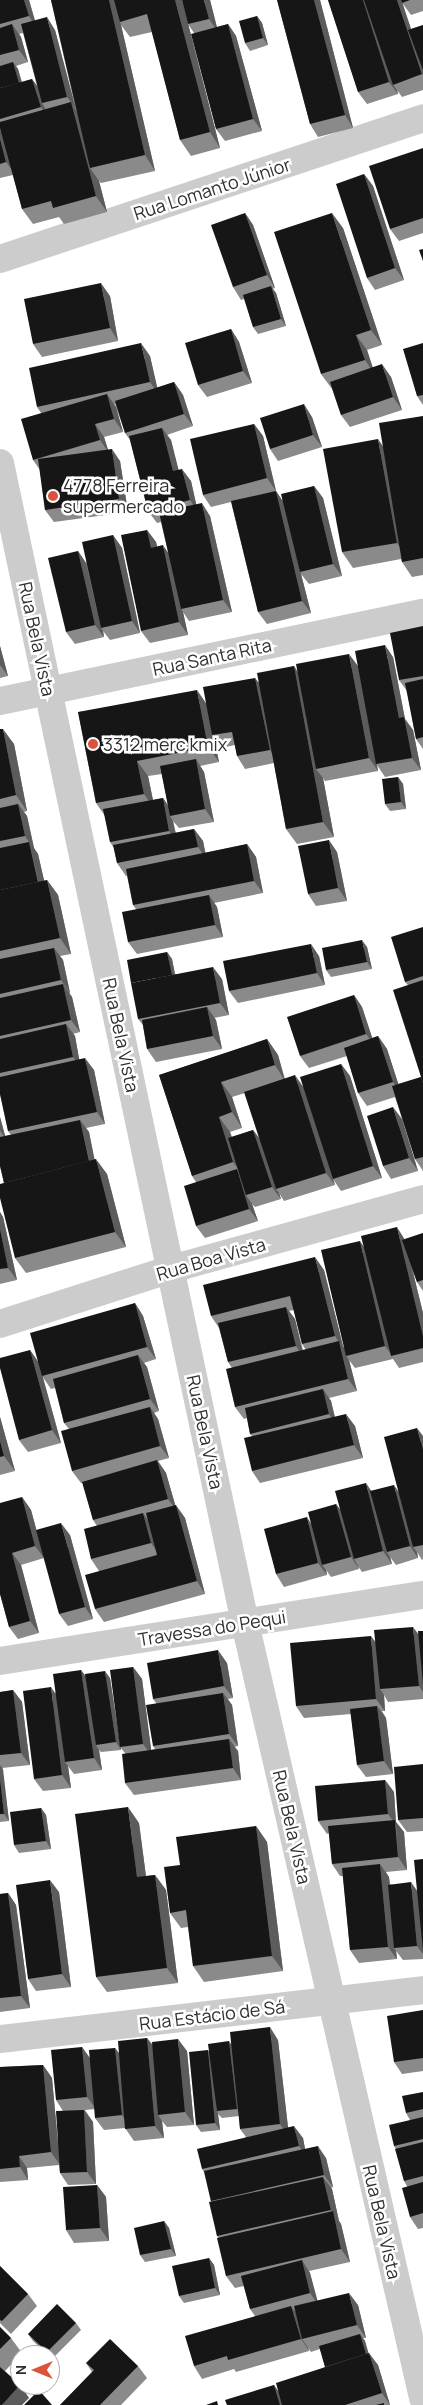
<!DOCTYPE html>
<meta charset="utf-8">
<style>
body{margin:0}
#map{position:relative;width:423px;height:2405px;overflow:hidden;background:#fff;font-family:Manrope,sans-serif}
div>[style]{position:absolute}
.minor>*{height:28px;margin:-14px;padding:0 14px;transform-origin:14px;border-radius:14px;background:#ccc}
.wall>*{inset:0;background:#8a8a8a}
.shaded-wall>*{inset:0;background:#5c5c5c}
.building>*{inset:0;background:#161616}
.dots>*{width:14px;height:14px;translate:-50% -50%;box-sizing:border-box;border:2px solid #fff;border-radius:50%}
span{translate:-50% -50%;white-space:nowrap;text-align:center;line-height:1.15;-webkit-text-stroke:5px #fff;paint-order:stroke}
.street-label{font-size:18px;color:#2f2f2f}
.poi-label{font-size:18px;color:#2f2f2f}
.left{translate:0 -50%;text-align:left}
.north{position:absolute;left:10px;top:2345px;width:50px;height:50px;box-sizing:border-box;background:#fff;border:1px solid #acacac;border-radius:50%;rotate:270deg;font-size:14px;font-weight:700;line-height:20px;text-align:center;color:#2f2f2f}
.north::after{content:'';display:block;margin:auto;width:18px;height:22px;background:#db533c;clip-path:polygon(50% 0,100% 100%,50% 72%,0 100%)}
</style>
<div id="map">
<div class="minor">
<div style="left:0;top:259px;width:446px;rotate:-18.4deg"></div>
<div style="left:0;top:463px;width:1186px;rotate:78.07deg"></div>
<div style="left:245px;top:1623px;width:795px;rotate:77.06deg"></div>
<div style="left:0;top:701px;width:432px;rotate:-11.8deg"></div>
<div style="left:0;top:1324px;width:180px;rotate:-17.8deg"></div>
<div style="left:171px;top:1269px;width:262px;rotate:-15.5deg"></div>
<div style="left:0;top:1661px;width:428px;rotate:-8.9deg"></div>
<div style="left:0;top:2039px;width:426px;rotate:-6.6deg"></div>
</div>
<div class="wall">
<div style="clip-path:polygon(evenodd,0 0,29px 0,35px 20px,55px 30px,76px 111px,51px 0,182px 0,220px 148px,191px 156px,180px 140px,152px 32px,130px 37px,121px 25px,155px 171px,101px 183px,99px 181px,107px 212px,64px 224px,59px 217px,33px 224px,22px 209px,13px 175px,0 178px,0 0,23px 33px,37px 86px,32px 79px,22px 82px,18px 69px,16px 66px,28px 62px,21px 37px,19px 34px,23px 33px)"></div>
<div style="clip-path:polygon(210px 0,217px 27px,228px 24px,236px 36px,262px 131px,225px 141px,216px 129px,194px 33px,188px 24px)"></div>
<div style="clip-path:polygon(277px 0,320px 0,353px 128px,318px 137px,310px 124px)"></div>
<div style="clip-path:polygon(328px 0,423px 0,423px 11px,411px 15px,403px 4px,411px 29px,423px 25px,423px 90px,402px 97px,397px 90px,398px 94px,367px 104px,358px 92px)"></div>
<div style="clip-path:polygon(257px 16px,262px 23px,268px 45px,250px 51px,245px 43px)"></div>
<div style="clip-path:polygon(423px 148px,423px 233px,399px 241px,390px 229px)"></div>
<div style="clip-path:polygon(364px 174px,373px 186px,404px 280px,375px 290px,367px 278px)"></div>
<div style="clip-path:polygon(245px 213px,253px 225px,275px 288px,272px 289px,276px 293px,286px 326px,258px 334px,253px 327px,244px 299px,241px 300px,233px 287px)"></div>
<div style="clip-path:polygon(343px 228px,382px 345px,367px 350px,373px 368px,391px 377px,402px 410px,350px 427px,341px 415px,332px 389px,321px 374px)"></div>
<div style="clip-path:polygon(110px 296px,118px 341px,42px 357px,33px 344px)"></div>
<div style="clip-path:polygon(231px 329px,239px 342px,252px 383px,207px 397px,198px 385px)"></div>
<div style="clip-path:polygon(423px 343px,423px 405px,417px 396px)"></div>
<div style="clip-path:polygon(150px 356px,157px 388px,174px 382px,183px 395px,193px 426px,167px 435px,171px 440px,178px 470px,191px 481px,196px 504px,210px 516px,232px 612px,189px 621px,183px 612px,188px 635px,150px 643px,141px 631px,147px 530px,156px 542px,157px 546px,168px 552px,161px 522px,157px 523px,148px 511px,130px 440px,125px 433px,115px 404px,114px 404px,116px 407px,123px 432px,104px 437px,108px 450px,120px 461px,128px 512px,54px 522px,45px 510px,40px 470px,33px 460px,41px 413px,37px 407px)"></div>
<div style="clip-path:polygon(423px 416px,423px 575px,412px 577px,402px 562px,401px 559px,353px 568px,342px 552px,383px 446px)"></div>
<div style="clip-path:polygon(312px 417px,322px 447px,278px 461px,270px 449px)"></div>
<div style="clip-path:polygon(254px 424px,263px 436px,276px 491px,282px 500px,314px 486px,323px 498px,342px 576px,309px 584px,301px 574px,311px 613px,267px 624px,258px 612px,231px 502px,211px 507px,203px 495px)"></div>
<div style="clip-path:polygon(113px 535px,122px 548px,140px 633px,110px 640px,103px 631px,104px 637px,75px 644px,66px 632px,78px 551px,86px 563px)"></div>
<div style="clip-path:polygon(423px 626px,423px 749px,416px 739px,407px 691px,399px 680px)"></div>
<div style="clip-path:polygon(0 646px,8px 676px,0 678px)"></div>
<div style="clip-path:polygon(evenodd,393px 657px,405px 719px,413px 730px,421px 770px,385px 777px,377px 765px,378px 771px,325px 781px,323px 778px,334px 837px,297px 844px,286px 829px,274px 763px,245px 769px,237px 756px,235px 745px,221px 748px,214px 738px,219px 762px,200px 766px,204px 772px,214px 822px,179px 828px,173px 821px,176px 833px,194px 829px,203px 841px,205px 853px,247px 844px,256px 857px,263px 893px,214px 903px,217px 907px,223px 937px,137px 954px,128px 942px,136px 909px,133px 905px,127px 876px,126px 876px,117px 863px,114px 848px,110px 842px,105px 816px,96px 803px,78px 712px,206px 703px,255px 678px,258px 682px,294px 666px,298px 673px,358px 666px,393px 657px,162px 774px,168px 805px,163px 798px,153px 800px,148px 776px,162px 774px)"></div>
<div style="clip-path:polygon(0 729px,14px 744px,27px 811px,24px 812px,27px 816px,34px 848px,38px 854px,44px 881px,47px 880px,58px 895px,71px 954px,60px 956px,63px 960px,70px 993px,69px 993px,72px 997px,80px 1032px,73px 1034px,75px 1036px,79px 1059px,94px 1070px,105px 1124px,86px 1128px,89px 1132px,94px 1159px,107px 1174px,126px 1247px,26px 1273px,15px 1258px,4px 1183px,0 1166px,0 1117px,5px 1136px,11px 1135px,8px 1131px,0 1094px)"></div>
<div style="clip-path:polygon(398px 777px,403px 784px,406px 809px,390px 811px,385px 804px)"></div>
<div style="clip-path:polygon(337px 852px,347px 901px,316px 906px,308px 894px)"></div>
<div style="clip-path:polygon(423px 927px,423px 1171px,415px 1159px,395px 1097px,367px 1106px,358px 1093px,347px 1056px,309px 1068px,300px 1056px,354px 995px,362px 1007px,372px 1038px,378px 1036px,387px 1049px,398px 1084px,421px 1077px,408px 985px,405px 982px)"></div>
<div style="clip-path:polygon(367px 947px,372px 969px,331px 977px,326px 970px)"></div>
<div style="clip-path:polygon(167px 952px,172px 959px,175px 974px,222px 979px,229px 1015px,214px 1018px,216px 1020px,222px 1049px,156px 1062px,147px 1049px,143px 1025px,138px 1019px)"></div>
<div style="clip-path:polygon(319px 956px,325px 985px,238px 1003px,229px 991px)"></div>
<div style="clip-path:polygon(evenodd,267px 1039px,278px 1055px,285px 1079px,303px 1086px,341px 1064px,350px 1076px,382px 1178px,341px 1191px,333px 1179px,335px 1185px,284px 1201px,279px 1193px,281px 1199px,255px 1207px,252px 1204px,258px 1221px,205px 1238px,196px 1226px,196px 1182px,192px 1176px,159px 1075px,267px 1039px,245px 1093px,259px 1138px,253px 1130px,232px 1137px,230px 1132px,242px 1128px,232px 1097px,245px 1093px)"></div>
<div style="clip-path:polygon(402px 1119px,418px 1171px,391px 1179px,383px 1166px)"></div>
<div style="clip-path:polygon(0 1212px,3px 1217px,17px 1280px,0 1284px)"></div>
<div style="clip-path:polygon(evenodd,423px 1233px,423px 1291px,417px 1282px,413px 1272px,423px 1313px,423px 1362px,399px 1368px,393px 1359px,355px 1368px,349px 1360px,357px 1391px,329px 1398px,331px 1401px,335px 1417px,355px 1426px,363px 1458px,260px 1483px,252px 1471px,252px 1436px,250px 1434px,247px 1418px,244px 1419px,235px 1407px,232px 1368px,228px 1362px,219px 1328px,211px 1316px,324px 1270px,343px 1346px,345px 1349px,364px 1248px,405px 1239px,423px 1233px,294px 1310px,302px 1344px,306px 1350px,303px 1350px,295px 1319px,289px 1311px,294px 1310px)"></div>
<div style="clip-path:polygon(135px 1303px,143px 1316px,156px 1359px,144px 1363px,147px 1367px,159px 1411px,154px 1413px,158px 1419px,169px 1458px,158px 1461px,166px 1473px,175px 1505px,185px 1518px,205px 1594px,104px 1622px,95px 1609px,99px 1571px,91px 1559px,97px 1526px,93px 1520px,83px 1483px,81px 1483px,72px 1471px,69px 1429px,64px 1423px,55px 1388px,51px 1389px,42px 1376px,39px 1364px,61px 1443px,28px 1452px,19px 1440px,30px 1350px,39px 1363px)"></div>
<div style="clip-path:polygon(0 1417px,15px 1471px,0 1475px)"></div>
<div style="clip-path:polygon(423px 1436px,423px 1559px,422px 1560px,417px 1552px,418px 1558px,396px 1565px,390px 1557px,392px 1564px,362px 1572px,358px 1566px,359px 1569px,331px 1577px,326px 1570px,327px 1575px,284px 1587px,276px 1574px,311px 1524px,336px 1504px,340px 1509px,371px 1491px,398px 1492px)"></div>
<div style="clip-path:polygon(22px 1497px,31px 1510px,44px 1558px,21px 1565px,39px 1633px,18px 1639px,9px 1627px,0 1594px)"></div>
<div style="clip-path:polygon(70px 1535px,93px 1619px,68px 1626px,59px 1614px)"></div>
<div style="clip-path:polygon(423px 1631px,423px 1699px,388px 1702px,384px 1695px,385px 1711px,382px 1711px,386px 1718px,393px 1774px,366px 1777px,357px 1765px,351px 1714px,304px 1718px,296px 1706px,376px 1643px,418px 1634px)"></div>
<div style="clip-path:polygon(227px 1663px,233px 1698px,228px 1699px,232px 1705px,238px 1746px,234px 1747px,238px 1751px,241px 1780px,134px 1795px,125px 1783px,125px 1753px,120px 1747px,133px 1667px,142px 1679px,151px 1750px,155px 1749px,153px 1746px,156px 1703px,153px 1699px)"></div>
<div style="clip-path:polygon(81px 1670px,86px 1677px,110px 1678px,121px 1750px,101px 1752px,99px 1750px,102px 1770px,74px 1774px,68px 1766px,71px 1788px,43px 1791px,34px 1779px,55px 1693px)"></div>
<div style="clip-path:polygon(13px 1690px,22px 1702px,30px 1765px,2px 1768px,9px 1821px,0 1822px,0 1692px)"></div>
<div style="clip-path:polygon(423px 1764px,423px 1831px,407px 1832px,398px 1820px)"></div>
<div style="clip-path:polygon(385px 1780px,394px 1792px,396px 1822px,404px 1832px,407px 1870px,386px 1872px,389px 1877px,390px 1884px,417px 1891px,423px 1859px,423px 1959px,403px 1960px,396px 1951px,397px 1959px,359px 1963px,350px 1950px,343px 1876px,340px 1876px,332px 1864px,329px 1833px,327px 1834px,318px 1821px)"></div>
<div style="clip-path:polygon(41px 1808px,46px 1815px,51px 1849px,19px 1853px,14px 1845px)"></div>
<div style="clip-path:polygon(139px 1823px,146px 1876px,155px 1875px,166px 1890px,178px 1983px,107px 1992px,96px 1977px)"></div>
<div style="clip-path:polygon(256px 1826px,267px 1842px,283px 1971px,204px 1982px,193px 1966px,188px 1927px,181px 1928px,170px 1913px,180px 1865px)"></div>
<div style="clip-path:polygon(59px 1892px,71px 1987px,36px 1991px,28px 1979px)"></div>
<div style="clip-path:polygon(8px 1893px,16px 1905px,30px 2008px,0 2012px,0 1894px)"></div>
<div style="clip-path:polygon(423px 2010px,423px 2071px,402px 2074px,394px 2062px)"></div>
<div style="clip-path:polygon(147px 2038px,152px 2044px,187px 2051px,194px 2125px,167px 2127px,162px 2121px,164px 2138px,134px 2141px,125px 2128px,104px 2130px,95px 2118px,95px 2109px,85px 2110px,93px 2122px,96px 2184px,68px 2185px,60px 2173px,59px 2165px,27px 2168px,28px 2180px,0 2182px,0 2067px,43px 2065px,52px 2078px,58px 2144px,63px 2111px,56px 2100px,82px 2047px,90px 2058px,115px 2048px,119px 2053px)"></div>
<div style="clip-path:polygon(278px 2040px,288px 2127px,303px 2138px,305px 2149px,326px 2158px,333px 2187px,331px 2188px,332px 2189px,339px 2221px,341px 2224px,350px 2262px,309px 2271px,310px 2273px,317px 2301px,358px 2305px,366px 2338px,363px 2338px,365px 2341px,368px 2353px,378px 2365px,390px 2405px,227px 2405px,274px 2385px,278px 2391px,325px 2367px,320px 2349px,311px 2352px,308px 2348px,309px 2351px,236px 2372px,234px 2369px,202px 2379px,194px 2366px,255px 2316px,250px 2309px,244px 2286px,235px 2288px,226px 2276px,219px 2238px,217px 2236px,211px 2202px,204px 2172px,202px 2169px,246px 2137px,240px 2129px,239px 2116px,222px 2118px,218px 2114px,220px 2130px,201px 2132px,196px 2125px,209px 2052px,231px 2044px)"></div>
<div style="clip-path:polygon(423px 2092px,423px 2228px,418px 2229px,410px 2217px,407px 2186px,404px 2181px,396px 2149px,394px 2146px,410px 2120px,406px 2113px)"></div>
<div style="clip-path:polygon(97px 2185px,106px 2197px,109px 2241px,74px 2243px,66px 2230px)"></div>
<div style="clip-path:polygon(164px 2221px,169px 2228px,176px 2256px,145px 2262px,140px 2255px)"></div>
<div style="clip-path:polygon(209px 2258px,214px 2265px,220px 2295px,184px 2303px,179px 2296px)"></div>
<div style="clip-path:polygon(0 2266px,28px 2294px,37px 2306px,11px 2334px,0 2323px)"></div>
<div style="clip-path:polygon(76px 2323px,81px 2330px,52px 2359px,50px 2357px,50px 2355px,48px 2355px,33px 2341px,28px 2334px)"></div>
<div style="clip-path:polygon(0 2327px,11px 2338px,22px 2353px,5px 2371px,20px 2385px,29px 2398px,0 2405px)"></div>
<div style="clip-path:polygon(86px 2363px,138px 2366px,147px 2378px,121px 2405px,60px 2405px,92px 2372px)"></div>
</div>
<div class="shaded-wall">
<div style="clip-path:polygon(24px 0,29px 0,37px 29px,29px 16px)"></div>
<div style="clip-path:polygon(109px 0,116px 0,120px 22px,121px 25px,155px 171px,145px 155px)"></div>
<div style="clip-path:polygon(175px 0,182px 0,220px 148px,210px 132px)"></div>
<div style="clip-path:polygon(204px 0,210px 0,218px 32px,209px 19px)"></div>
<div style="clip-path:polygon(314px 0,320px 0,353px 128px,345px 115px)"></div>
<div style="clip-path:polygon(363px 0,367px 0,393px 85px,397px 90px,398px 94px,389px 82px)"></div>
<div style="clip-path:polygon(397px 0,401px 0,423px 64px,423px 76px)"></div>
<div style="clip-path:polygon(257px 16px,262px 23px,268px 45px,263px 38px)"></div>
<div style="clip-path:polygon(47px 17px,55px 30px,76px 109px,67px 97px)"></div>
<div style="clip-path:polygon(12px 24px,21px 37px,28px 62px,19px 50px)"></div>
<div style="clip-path:polygon(228px 24px,236px 36px,262px 131px,253px 119px)"></div>
<div style="clip-path:polygon(13px 62px,18px 69px,24px 91px,19px 84px)"></div>
<div style="clip-path:polygon(32px 79px,41px 91px,42px 103px,46px 110px,49px 120px,41px 107px)"></div>
<div style="clip-path:polygon(71px 102px,81px 118px,90px 168px,99px 181px,107px 212px,96px 196px)"></div>
<div style="clip-path:polygon(0 130px,5px 136px,15px 174px,6px 162px,0 139px)"></div>
<div style="clip-path:polygon(364px 174px,373px 186px,404px 280px,395px 268px)"></div>
<div style="clip-path:polygon(245px 213px,253px 225px,275px 288px,267px 275px)"></div>
<div style="clip-path:polygon(332px 213px,343px 228px,382px 345px,371px 330px)"></div>
<div style="clip-path:polygon(101px 283px,110px 296px,118px 341px,110px 328px)"></div>
<div style="clip-path:polygon(271px 286px,276px 293px,286px 326px,281px 319px)"></div>
<div style="clip-path:polygon(231px 329px,239px 342px,252px 383px,243px 371px)"></div>
<div style="clip-path:polygon(356px 335px,367px 350px,375px 375px,365px 360px)"></div>
<div style="clip-path:polygon(141px 343px,150px 356px,159px 395px,150px 382px)"></div>
<div style="clip-path:polygon(382px 364px,391px 377px,402px 410px,393px 397px)"></div>
<div style="clip-path:polygon(174px 382px,183px 395px,193px 426px,184px 414px)"></div>
<div style="clip-path:polygon(107px 394px,116px 407px,123px 432px,114px 419px)"></div>
<div style="clip-path:polygon(304px 404px,312px 417px,322px 447px,313px 435px)"></div>
<div style="clip-path:polygon(95px 424px,104px 437px,109px 453px,100px 440px)"></div>
<div style="clip-path:polygon(254px 424px,263px 436px,276px 491px,267px 478px)"></div>
<div style="clip-path:polygon(162px 428px,171px 440px,182px 483px,173px 471px)"></div>
<div style="clip-path:polygon(378px 439px,389px 455px,408px 558px,397px 543px)"></div>
<div style="clip-path:polygon(112px 449px,120px 461px,128px 512px,119px 499px)"></div>
<div style="clip-path:polygon(182px 469px,191px 481px,198px 512px,190px 500px)"></div>
<div style="clip-path:polygon(314px 486px,323px 498px,342px 576px,333px 564px)"></div>
<div style="clip-path:polygon(276px 491px,284px 503px,300px 572px,301px 574px,311px 613px,302px 601px)"></div>
<div style="clip-path:polygon(202px 503px,210px 516px,232px 612px,223px 600px)"></div>
<div style="clip-path:polygon(147px 530px,156px 542px,160px 560px,151px 548px)"></div>
<div style="clip-path:polygon(113px 535px,122px 548px,140px 633px,132px 621px)"></div>
<div style="clip-path:polygon(163px 545px,171px 557px,181px 609px,183px 612px,188px 635px,179px 622px)"></div>
<div style="clip-path:polygon(78px 551px,86px 563px,101px 628px,103px 631px,104px 637px,95px 625px)"></div>
<div style="clip-path:polygon(385px 645px,393px 657px,405px 719px,413px 730px,421px 770px,412px 758px,399px 718px)"></div>
<div style="clip-path:polygon(0 646px,8px 676px,0 665px)"></div>
<div style="clip-path:polygon(349px 654px,358px 666px,378px 771px,369px 758px)"></div>
<div style="clip-path:polygon(294px 666px,304px 682px,316px 769px,323px 778px,334px 837px,323px 822px)"></div>
<div style="clip-path:polygon(255px 678px,264px 690px,278px 762px,270px 750px)"></div>
<div style="clip-path:polygon(197px 690px,208px 706px,212px 735px,214px 738px,219px 762px,208px 747px)"></div>
<div style="clip-path:polygon(3px 729px,14px 744px,27px 811px,16px 795px)"></div>
<div style="clip-path:polygon(196px 759px,204px 772px,214px 822px,205px 809px)"></div>
<div style="clip-path:polygon(137px 761px,148px 776px,155px 810px,144px 794px)"></div>
<div style="clip-path:polygon(398px 777px,403px 784px,406px 809px,401px 802px)"></div>
<div style="clip-path:polygon(163px 798px,171px 810px,170px 816px,173px 821px,177px 843px,169px 831px)"></div>
<div style="clip-path:polygon(18px 804px,27px 816px,34px 848px,38px 854px,48px 897px,39px 884px,29px 842px,25px 836px)"></div>
<div style="clip-path:polygon(194px 829px,203px 841px,207px 860px,198px 847px)"></div>
<div style="clip-path:polygon(329px 840px,337px 852px,347px 901px,338px 888px)"></div>
<div style="clip-path:polygon(247px 844px,256px 857px,263px 893px,254px 881px)"></div>
<div style="clip-path:polygon(47px 880px,58px 895px,71px 954px,60px 938px)"></div>
<div style="clip-path:polygon(209px 895px,217px 907px,223px 937px,215px 925px)"></div>
<div style="clip-path:polygon(362px 940px,367px 947px,372px 969px,367px 962px)"></div>
<div style="clip-path:polygon(311px 944px,319px 956px,325px 985px,317px 973px)"></div>
<div style="clip-path:polygon(54px 948px,63px 960px,70px 993px,61px 980px)"></div>
<div style="clip-path:polygon(167px 952px,172px 959px,177px 985px,172px 978px)"></div>
<div style="clip-path:polygon(213px 967px,222px 979px,229px 1015px,220px 1003px)"></div>
<div style="clip-path:polygon(63px 984px,72px 997px,80px 1032px,71px 1020px)"></div>
<div style="clip-path:polygon(354px 995px,362px 1007px,375px 1046px,366px 1034px)"></div>
<div style="clip-path:polygon(207px 1007px,216px 1020px,222px 1049px,213px 1036px)"></div>
<div style="clip-path:polygon(66px 1024px,75px 1036px,81px 1069px,73px 1057px)"></div>
<div style="clip-path:polygon(378px 1036px,387px 1049px,402px 1095px,393px 1082px)"></div>
<div style="clip-path:polygon(267px 1039px,278px 1055px,285px 1081px,275px 1065px)"></div>
<div style="clip-path:polygon(85px 1058px,94px 1070px,105px 1124px,97px 1112px)"></div>
<div style="clip-path:polygon(341px 1064px,350px 1076px,382px 1178px,373px 1166px)"></div>
<div style="clip-path:polygon(295px 1075px,304px 1088px,335px 1185px,326px 1173px)"></div>
<div style="clip-path:polygon(221px 1082px,232px 1097px,242px 1128px,232px 1112px)"></div>
<div style="clip-path:polygon(393px 1107px,402px 1119px,418px 1171px,409px 1158px)"></div>
<div style="clip-path:polygon(0 1117px,6px 1139px,0 1131px)"></div>
<div style="clip-path:polygon(219px 1117px,230px 1132px,244px 1177px,233px 1162px)"></div>
<div style="clip-path:polygon(80px 1120px,89px 1132px,98px 1176px,90px 1164px)"></div>
<div style="clip-path:polygon(253px 1130px,262px 1142px,276px 1189px,279px 1193px,281px 1199px,272px 1187px)"></div>
<div style="clip-path:polygon(96px 1159px,107px 1174px,126px 1247px,115px 1232px)"></div>
<div style="clip-path:polygon(237px 1169px,245px 1181px,246px 1195px,252px 1204px,258px 1221px,249px 1209px)"></div>
<div style="clip-path:polygon(0 1212px,3px 1217px,17px 1280px,8px 1268px,0 1229px)"></div>
<div style="clip-path:polygon(397px 1227px,405px 1240px,423px 1313px,423px 1336px)"></div>
<div style="clip-path:polygon(360px 1241px,368px 1253px,392px 1355px,385px 1346px)"></div>
<div style="clip-path:polygon(315px 1257px,324px 1270px,343px 1346px,348px 1354px,346px 1356px,349px 1360px,357px 1391px,348px 1379px,340px 1344px,335px 1336px)"></div>
<div style="clip-path:polygon(135px 1303px,143px 1316px,156px 1359px,147px 1347px)"></div>
<div style="clip-path:polygon(286px 1307px,295px 1319px,304px 1358px,296px 1346px)"></div>
<div style="clip-path:polygon(30px 1350px,39px 1363px,61px 1443px,52px 1430px)"></div>
<div style="clip-path:polygon(138px 1355px,147px 1367px,159px 1411px,150px 1399px)"></div>
<div style="clip-path:polygon(323px 1389px,331px 1401px,337px 1427px,329px 1414px)"></div>
<div style="clip-path:polygon(150px 1407px,158px 1419px,169px 1458px,160px 1446px)"></div>
<div style="clip-path:polygon(346px 1414px,355px 1426px,363px 1458px,354px 1445px)"></div>
<div style="clip-path:polygon(0 1417px,15px 1471px,4px 1456px,0 1441px)"></div>
<div style="clip-path:polygon(417px 1428px,423px 1436px,423px 1449px)"></div>
<div style="clip-path:polygon(157px 1460px,166px 1473px,177px 1511px,168px 1499px)"></div>
<div style="clip-path:polygon(366px 1483px,374px 1495px,387px 1552px,390px 1557px,392px 1564px,383px 1551px)"></div>
<div style="clip-path:polygon(394px 1485px,402px 1497px,413px 1547px,417px 1552px,418px 1558px,410px 1546px)"></div>
<div style="clip-path:polygon(22px 1497px,31px 1510px,44px 1558px,35px 1546px)"></div>
<div style="clip-path:polygon(336px 1504px,345px 1516px,354px 1559px,358px 1566px,359px 1569px,351px 1557px)"></div>
<div style="clip-path:polygon(176px 1505px,185px 1518px,205px 1594px,197px 1581px)"></div>
<div style="clip-path:polygon(143px 1513px,152px 1526px,160px 1555px,151px 1543px)"></div>
<div style="clip-path:polygon(307px 1517px,315px 1530px,322px 1565px,326px 1570px,327px 1575px,318px 1563px)"></div>
<div style="clip-path:polygon(61px 1523px,70px 1535px,93px 1619px,85px 1607px)"></div>
<div style="clip-path:polygon(12px 1553px,21px 1565px,39px 1633px,30px 1621px)"></div>
<div style="clip-path:polygon(413px 1627px,422px 1639px,423px 1651px,423px 1692px,419px 1686px)"></div>
<div style="clip-path:polygon(371px 1636px,380px 1648px,380px 1689px,384px 1695px,385px 1711px,376px 1699px)"></div>
<div style="clip-path:polygon(218px 1650px,227px 1663px,233px 1698px,224px 1686px)"></div>
<div style="clip-path:polygon(133px 1667px,142px 1679px,152px 1756px,143px 1744px)"></div>
<div style="clip-path:polygon(81px 1670px,90px 1682px,96px 1745px,99px 1750px,102px 1770px,94px 1758px)"></div>
<div style="clip-path:polygon(105px 1671px,110px 1678px,121px 1750px,116px 1742px)"></div>
<div style="clip-path:polygon(51px 1687px,59px 1699px,65px 1762px,68px 1766px,71px 1788px,62px 1775px)"></div>
<div style="clip-path:polygon(13px 1690px,22px 1702px,30px 1765px,21px 1753px)"></div>
<div style="clip-path:polygon(223px 1693px,232px 1705px,238px 1746px,229px 1734px)"></div>
<div style="clip-path:polygon(377px 1706px,386px 1718px,393px 1774px,384px 1761px)"></div>
<div style="clip-path:polygon(229px 1739px,238px 1751px,241px 1780px,233px 1768px)"></div>
<div style="clip-path:polygon(0 1765px,3px 1769px,9px 1821px,4px 1814px,0 1779px)"></div>
<div style="clip-path:polygon(385px 1780px,394px 1792px,396px 1822px,404px 1832px,407px 1870px,398px 1857px,396px 1825px,388px 1814px)"></div>
<div style="clip-path:polygon(128px 1807px,139px 1823px,148px 1892px,137px 1877px)"></div>
<div style="clip-path:polygon(41px 1808px,46px 1815px,51px 1849px,46px 1841px)"></div>
<div style="clip-path:polygon(256px 1826px,267px 1842px,283px 1971px,272px 1956px)"></div>
<div style="clip-path:polygon(380px 1864px,389px 1877px,396px 1948px,394px 1948px,396px 1951px,397px 1959px,388px 1947px)"></div>
<div style="clip-path:polygon(155px 1875px,166px 1890px,178px 1983px,167px 1968px)"></div>
<div style="clip-path:polygon(50px 1880px,59px 1892px,71px 1987px,62px 1974px)"></div>
<div style="clip-path:polygon(411px 1882px,420px 1895px,423px 1926px,423px 1954px,417px 1946px)"></div>
<div style="clip-path:polygon(8px 1893px,16px 1905px,30px 2008px,21px 1996px)"></div>
<div style="clip-path:polygon(270px 2027px,278px 2040px,289px 2136px,280px 2124px)"></div>
<div style="clip-path:polygon(147px 2038px,156px 2050px,158px 2115px,162px 2121px,164px 2138px,155px 2126px)"></div>
<div style="clip-path:polygon(178px 2039px,187px 2051px,194px 2125px,185px 2112px)"></div>
<div style="clip-path:polygon(229px 2041px,234px 2048px,242px 2116px,237px 2109px)"></div>
<div style="clip-path:polygon(82px 2047px,91px 2060px,96px 2109px,87px 2097px)"></div>
<div style="clip-path:polygon(115px 2048px,124px 2060px,130px 2127px,122px 2115px)"></div>
<div style="clip-path:polygon(208px 2050px,213px 2057px,217px 2111px,218px 2114px,220px 2130px,215px 2123px)"></div>
<div style="clip-path:polygon(43px 2065px,52px 2078px,60px 2165px,51px 2152px)"></div>
<div style="clip-path:polygon(84px 2110px,93px 2122px,96px 2184px,87px 2172px)"></div>
<div style="clip-path:polygon(294px 2126px,303px 2138px,307px 2159px,299px 2146px)"></div>
<div style="clip-path:polygon(318px 2146px,326px 2158px,333px 2187px,324px 2175px)"></div>
<div style="clip-path:polygon(19px 2156px,27px 2168px,28px 2180px,20px 2167px)"></div>
<div style="clip-path:polygon(323px 2177px,332px 2189px,339px 2221px,341px 2224px,350px 2262px,341px 2249px,333px 2213px,331px 2210px)"></div>
<div style="clip-path:polygon(97px 2185px,106px 2197px,109px 2241px,100px 2228px)"></div>
<div style="clip-path:polygon(164px 2221px,169px 2228px,176px 2256px,171px 2249px)"></div>
<div style="clip-path:polygon(209px 2258px,214px 2265px,220px 2295px,215px 2288px)"></div>
<div style="clip-path:polygon(302px 2260px,310px 2273px,319px 2306px,310px 2293px)"></div>
<div style="clip-path:polygon(349px 2293px,358px 2305px,366px 2338px,357px 2325px)"></div>
<div style="clip-path:polygon(291px 2306px,300px 2318px,302px 2339px,308px 2348px,309px 2351px,301px 2339px)"></div>
<div style="clip-path:polygon(360px 2334px,365px 2341px,372px 2365px,367px 2358px)"></div>
<div style="clip-path:polygon(369px 2353px,378px 2365px,390px 2405px,382px 2393px)"></div>
<div style="clip-path:polygon(20px 2385px,29px 2398px,22px 2405px,2px 2405px)"></div>
<div style="clip-path:polygon(274px 2385px,282px 2397px,285px 2405px,280px 2405px)"></div>
</div>
<div class="building">
<div style="clip-path:polygon(0 0,24px 0,29px 16px,0 24px)"></div>
<div style="clip-path:polygon(51px 0,109px 0,145px 155px,90px 168px)"></div>
<div style="clip-path:polygon(114px 0,175px 0,210px 132px,180px 140px,147px 14px,120px 22px)"></div>
<div style="clip-path:polygon(182px 0,204px 0,209px 19px,188px 24px)"></div>
<div style="clip-path:polygon(277px 0,314px 0,345px 115px,310px 124px)"></div>
<div style="clip-path:polygon(328px 0,363px 0,389px 82px,358px 92px)"></div>
<div style="clip-path:polygon(364px 0,397px 0,422px 74px,393px 85px)"></div>
<div style="clip-path:polygon(401px 0,410px 0,402px 3px)"></div>
<div style="clip-path:polygon(257px 16px,263px 38px,245px 43px,239px 21px)"></div>
<div style="clip-path:polygon(47px 17px,67px 97px,42px 103px,21px 24px)"></div>
<div style="clip-path:polygon(12px 24px,19px 50px,0 55px,0 28px)"></div>
<div style="clip-path:polygon(228px 24px,253px 119px,216px 129px,191px 34px)"></div>
<div style="clip-path:polygon(423px 25px,423px 70px,408px 30px)"></div>
<div style="clip-path:polygon(13px 62px,19px 83px,0 88px,0 66px)"></div>
<div style="clip-path:polygon(32px 79px,41px 107px,0 119px,0 88px)"></div>
<div style="clip-path:polygon(71px 102px,96px 196px,53px 208px,51px 201px,22px 209px,0 128px,0 122px)"></div>
<div style="clip-path:polygon(0 139px,6px 162px,0 164px)"></div>
<div style="clip-path:polygon(423px 148px,423px 218px,390px 229px,369px 166px)"></div>
<div style="clip-path:polygon(364px 174px,395px 268px,367px 278px,336px 184px)"></div>
<div style="clip-path:polygon(245px 213px,267px 275px,233px 287px,211px 225px)"></div>
<div style="clip-path:polygon(332px 213px,371px 330px,356px 335px,365px 360px,321px 374px,274px 232px)"></div>
<div style="clip-path:polygon(423px 249px,423px 261px,419px 250px)"></div>
<div style="clip-path:polygon(101px 283px,110px 328px,33px 344px,24px 299px)"></div>
<div style="clip-path:polygon(271px 286px,281px 319px,253px 327px,243px 295px)"></div>
<div style="clip-path:polygon(231px 329px,243px 371px,198px 385px,185px 343px)"></div>
<div style="clip-path:polygon(141px 343px,150px 382px,37px 407px,29px 368px)"></div>
<div style="clip-path:polygon(423px 343px,423px 395px,417px 396px,403px 349px)"></div>
<div style="clip-path:polygon(382px 364px,393px 397px,341px 415px,330px 382px)"></div>
<div style="clip-path:polygon(174px 382px,184px 414px,125px 433px,115px 401px)"></div>
<div style="clip-path:polygon(107px 394px,114px 419px,95px 424px,100px 440px,33px 460px,21px 419px)"></div>
<div style="clip-path:polygon(304px 404px,313px 435px,270px 449px,260px 418px)"></div>
<div style="clip-path:polygon(423px 416px,423px 558px,402px 562px,379px 423px)"></div>
<div style="clip-path:polygon(254px 424px,267px 478px,203px 495px,190px 439px)"></div>
<div style="clip-path:polygon(162px 428px,173px 471px,182px 469px,190px 500px,148px 511px,129px 436px)"></div>
<div style="clip-path:polygon(378px 439px,397px 543px,342px 552px,323px 449px)"></div>
<div style="clip-path:polygon(112px 449px,119px 499px,45px 510px,38px 459px)"></div>
<div style="clip-path:polygon(314px 486px,333px 564px,300px 572px,281px 494px)"></div>
<div style="clip-path:polygon(276px 491px,302px 601px,258px 612px,231px 501px)"></div>
<div style="clip-path:polygon(202px 503px,223px 600px,181px 609px,159px 512px)"></div>
<div style="clip-path:polygon(147px 530px,151px 548px,163px 545px,179px 622px,141px 631px,121px 535px)"></div>
<div style="clip-path:polygon(113px 535px,132px 621px,101px 628px,82px 542px)"></div>
<div style="clip-path:polygon(78px 551px,95px 625px,66px 632px,48px 558px)"></div>
<div style="clip-path:polygon(423px 626px,423px 676px,399px 680px,390px 633px)"></div>
<div style="clip-path:polygon(385px 645px,399px 718px,404px 717px,412px 758px,376px 764px,355px 651px)"></div>
<div style="clip-path:polygon(349px 654px,369px 758px,316px 769px,296px 664px)"></div>
<div style="clip-path:polygon(294px 666px,323px 822px,286px 829px,257px 673px)"></div>
<div style="clip-path:polygon(255px 678px,270px 750px,237px 756px,232px 732px,212px 735px,203px 687px)"></div>
<div style="clip-path:polygon(423px 679px,423px 737px,416px 739px,405px 683px)"></div>
<div style="clip-path:polygon(197px 690px,208px 747px,137px 761px,144px 794px,96px 803px,78px 712px)"></div>
<div style="clip-path:polygon(0 729px,3px 729px,16px 795px,0 799px)"></div>
<div style="clip-path:polygon(196px 759px,205px 809px,170px 816px,160px 766px)"></div>
<div style="clip-path:polygon(398px 777px,401px 802px,385px 804px,382px 779px)"></div>
<div style="clip-path:polygon(163px 798px,169px 831px,110px 842px,103px 809px)"></div>
<div style="clip-path:polygon(18px 804px,25px 836px,0 841px,0 808px)"></div>
<div style="clip-path:polygon(194px 829px,198px 847px,117px 863px,113px 845px)"></div>
<div style="clip-path:polygon(329px 840px,338px 888px,308px 894px,298px 846px)"></div>
<div style="clip-path:polygon(29px 842px,38px 882px,0 890px,0 848px)"></div>
<div style="clip-path:polygon(247px 844px,254px 881px,133px 905px,126px 869px)"></div>
<div style="clip-path:polygon(47px 880px,60px 938px,0 951px,0 890px)"></div>
<div style="clip-path:polygon(209px 895px,215px 925px,128px 942px,122px 912px)"></div>
<div style="clip-path:polygon(423px 927px,423px 976px,405px 982px,391px 937px)"></div>
<div style="clip-path:polygon(362px 940px,367px 962px,326px 970px,322px 948px)"></div>
<div style="clip-path:polygon(311px 944px,317px 973px,229px 991px,223px 961px)"></div>
<div style="clip-path:polygon(54px 948px,61px 980px,0 994px,0 959px)"></div>
<div style="clip-path:polygon(167px 952px,172px 975px,131px 983px,127px 960px)"></div>
<div style="clip-path:polygon(213px 967px,220px 1003px,138px 1019px,131px 983px)"></div>
<div style="clip-path:polygon(423px 980px,423px 1083px,393px 990px)"></div>
<div style="clip-path:polygon(63px 984px,71px 1020px,0 1036px,0 998px)"></div>
<div style="clip-path:polygon(354px 995px,366px 1034px,300px 1056px,287px 1017px)"></div>
<div style="clip-path:polygon(207px 1007px,213px 1036px,147px 1049px,142px 1020px)"></div>
<div style="clip-path:polygon(66px 1024px,73px 1057px,0 1073px,0 1039px)"></div>
<div style="clip-path:polygon(378px 1036px,393px 1082px,358px 1093px,344px 1048px)"></div>
<div style="clip-path:polygon(267px 1039px,275px 1065px,221px 1082px,232px 1112px,219px 1117px,233px 1162px,192px 1176px,159px 1075px)"></div>
<div style="clip-path:polygon(85px 1058px,97px 1112px,8px 1131px,0 1094px,0 1077px)"></div>
<div style="clip-path:polygon(341px 1064px,373px 1166px,333px 1179px,300px 1077px)"></div>
<div style="clip-path:polygon(295px 1075px,326px 1173px,276px 1189px,244px 1092px)"></div>
<div style="clip-path:polygon(421px 1077px,423px 1083px,423px 1157px,415px 1159px,392px 1086px)"></div>
<div style="clip-path:polygon(393px 1107px,409px 1158px,383px 1166px,367px 1116px)"></div>
<div style="clip-path:polygon(80px 1120px,89px 1161px,4px 1183px,0 1166px,0 1137px)"></div>
<div style="clip-path:polygon(253px 1130px,272px 1187px,246px 1195px,228px 1138px)"></div>
<div style="clip-path:polygon(96px 1159px,115px 1232px,15px 1258px,0 1198px,0 1184px)"></div>
<div style="clip-path:polygon(237px 1169px,249px 1209px,196px 1226px,184px 1186px)"></div>
<div style="clip-path:polygon(397px 1227px,423px 1336px,423px 1348px,391px 1356px,361px 1236px)"></div>
<div style="clip-path:polygon(0 1229px,8px 1268px,0 1269px)"></div>
<div style="clip-path:polygon(423px 1233px,423px 1280px,417px 1282px,402px 1240px)"></div>
<div style="clip-path:polygon(360px 1241px,385px 1346px,346px 1356px,321px 1250px)"></div>
<div style="clip-path:polygon(315px 1257px,335px 1336px,302px 1344px,290px 1296px,211px 1316px,203px 1285px)"></div>
<div style="clip-path:polygon(135px 1303px,147px 1347px,42px 1376px,30px 1333px)"></div>
<div style="clip-path:polygon(286px 1307px,296px 1346px,228px 1362px,218px 1323px)"></div>
<div style="clip-path:polygon(339px 1341px,348px 1379px,235px 1407px,226px 1369px)"></div>
<div style="clip-path:polygon(30px 1350px,52px 1430px,19px 1440px,0 1368px,0 1358px)"></div>
<div style="clip-path:polygon(138px 1355px,150px 1399px,64px 1423px,53px 1379px)"></div>
<div style="clip-path:polygon(323px 1389px,329px 1414px,250px 1434px,245px 1408px)"></div>
<div style="clip-path:polygon(150px 1407px,160px 1446px,72px 1471px,61px 1431px)"></div>
<div style="clip-path:polygon(346px 1414px,354px 1445px,252px 1471px,244px 1438px)"></div>
<div style="clip-path:polygon(417px 1428px,423px 1449px,423px 1545px,413px 1547px,384px 1437px)"></div>
<div style="clip-path:polygon(0 1441px,4px 1456px,0 1457px)"></div>
<div style="clip-path:polygon(157px 1460px,168px 1499px,93px 1520px,82px 1482px)"></div>
<div style="clip-path:polygon(366px 1483px,383px 1551px,354px 1559px,335px 1491px)"></div>
<div style="clip-path:polygon(394px 1485px,410px 1546px,387px 1552px,370px 1491px)"></div>
<div style="clip-path:polygon(22px 1497px,35px 1546px,12px 1553px,30px 1621px,9px 1627px,0 1594px,0 1503px)"></div>
<div style="clip-path:polygon(336px 1504px,351px 1557px,322px 1565px,308px 1512px)"></div>
<div style="clip-path:polygon(176px 1505px,197px 1581px,95px 1609px,85px 1575px,157px 1555px,146px 1513px)"></div>
<div style="clip-path:polygon(143px 1513px,151px 1543px,91px 1559px,84px 1529px)"></div>
<div style="clip-path:polygon(307px 1517px,318px 1563px,276px 1574px,264px 1529px)"></div>
<div style="clip-path:polygon(61px 1523px,85px 1607px,59px 1614px,36px 1530px)"></div>
<div style="clip-path:polygon(413px 1627px,419px 1686px,380px 1689px,374px 1630px)"></div>
<div style="clip-path:polygon(418px 1631px,423px 1631px,423px 1684px)"></div>
<div style="clip-path:polygon(371px 1636px,376px 1699px,296px 1706px,290px 1643px)"></div>
<div style="clip-path:polygon(218px 1650px,224px 1686px,153px 1699px,147px 1663px)"></div>
<div style="clip-path:polygon(133px 1667px,143px 1744px,120px 1747px,110px 1670px)"></div>
<div style="clip-path:polygon(81px 1670px,94px 1758px,65px 1762px,53px 1674px)"></div>
<div style="clip-path:polygon(105px 1671px,116px 1742px,96px 1745px,85px 1674px)"></div>
<div style="clip-path:polygon(51px 1687px,62px 1775px,34px 1779px,23px 1691px)"></div>
<div style="clip-path:polygon(13px 1690px,21px 1753px,0 1755px,0 1692px)"></div>
<div style="clip-path:polygon(223px 1693px,229px 1734px,153px 1746px,146px 1705px)"></div>
<div style="clip-path:polygon(377px 1706px,384px 1761px,357px 1765px,350px 1709px)"></div>
<div style="clip-path:polygon(229px 1739px,233px 1768px,125px 1783px,122px 1754px)"></div>
<div style="clip-path:polygon(423px 1764px,423px 1818px,398px 1820px,394px 1767px)"></div>
<div style="clip-path:polygon(0 1779px,4px 1814px,0 1814px)"></div>
<div style="clip-path:polygon(385px 1780px,388px 1814px,318px 1821px,315px 1786px)"></div>
<div style="clip-path:polygon(128px 1807px,137px 1877px,155px 1875px,167px 1968px,96px 1977px,75px 1814px)"></div>
<div style="clip-path:polygon(41px 1808px,46px 1841px,14px 1845px,10px 1812px)"></div>
<div style="clip-path:polygon(395px 1820px,398px 1857px,332px 1864px,328px 1826px)"></div>
<div style="clip-path:polygon(256px 1826px,272px 1956px,193px 1966px,186px 1910px,170px 1913px,164px 1867px,180px 1865px,176px 1837px)"></div>
<div style="clip-path:polygon(423px 1859px,423px 1951px,414px 1860px)"></div>
<div style="clip-path:polygon(380px 1864px,388px 1947px,350px 1950px,342px 1868px)"></div>
<div style="clip-path:polygon(50px 1880px,62px 1974px,28px 1979px,16px 1885px)"></div>
<div style="clip-path:polygon(411px 1882px,417px 1946px,394px 1948px,388px 1885px)"></div>
<div style="clip-path:polygon(8px 1893px,21px 1996px,0 1998px,0 1894px)"></div>
<div style="clip-path:polygon(423px 2010px,423px 2058px,394px 2062px,387px 2016px)"></div>
<div style="clip-path:polygon(270px 2027px,280px 2124px,240px 2129px,230px 2032px)"></div>
<div style="clip-path:polygon(147px 2038px,155px 2126px,125px 2129px,118px 2041px)"></div>
<div style="clip-path:polygon(178px 2039px,185px 2112px,158px 2115px,152px 2042px)"></div>
<div style="clip-path:polygon(229px 2041px,237px 2109px,217px 2111px,208px 2044px)"></div>
<div style="clip-path:polygon(82px 2047px,87px 2097px,56px 2100px,51px 2050px)"></div>
<div style="clip-path:polygon(115px 2048px,122px 2115px,95px 2118px,89px 2050px)"></div>
<div style="clip-path:polygon(208px 2050px,215px 2123px,196px 2125px,189px 2052px)"></div>
<div style="clip-path:polygon(43px 2065px,51px 2152px,19px 2156px,20px 2167px,0 2169px,0 2067px)"></div>
<div style="clip-path:polygon(423px 2092px,423px 2109px,406px 2113px,402px 2096px)"></div>
<div style="clip-path:polygon(84px 2110px,87px 2172px,60px 2173px,56px 2111px)"></div>
<div style="clip-path:polygon(423px 2117px,423px 2139px,394px 2146px,389px 2125px)"></div>
<div style="clip-path:polygon(294px 2126px,299px 2146px,202px 2169px,197px 2149px)"></div>
<div style="clip-path:polygon(423px 2142px,423px 2176px,404px 2181px,395px 2149px)"></div>
<div style="clip-path:polygon(318px 2146px,324px 2175px,211px 2201px,204px 2171px)"></div>
<div style="clip-path:polygon(323px 2177px,331px 2210px,217px 2236px,209px 2202px)"></div>
<div style="clip-path:polygon(423px 2182px,423px 2213px,410px 2217px,402px 2188px)"></div>
<div style="clip-path:polygon(97px 2185px,100px 2228px,66px 2230px,63px 2187px)"></div>
<div style="clip-path:polygon(333px 2211px,341px 2249px,226px 2276px,217px 2238px)"></div>
<div style="clip-path:polygon(164px 2221px,171px 2249px,140px 2255px,134px 2228px)"></div>
<div style="clip-path:polygon(209px 2258px,215px 2288px,179px 2296px,172px 2266px)"></div>
<div style="clip-path:polygon(302px 2260px,310px 2293px,250px 2309px,241px 2276px)"></div>
<div style="clip-path:polygon(0 2266px,28px 2294px,2px 2321px,0 2320px)"></div>
<div style="clip-path:polygon(349px 2293px,357px 2325px,302px 2339px,294px 2306px)"></div>
<div style="clip-path:polygon(57px 2304px,76px 2323px,47px 2352px,28px 2334px)"></div>
<div style="clip-path:polygon(291px 2306px,301px 2339px,228px 2360px,227px 2356px,194px 2366px,185px 2336px)"></div>
<div style="clip-path:polygon(0 2327px,11px 2338px,0 2349px)"></div>
<div style="clip-path:polygon(360px 2334px,366px 2354px,325px 2367px,319px 2346px)"></div>
<div style="clip-path:polygon(110px 2339px,138px 2366px,100px 2405px,60px 2405px,94px 2370px,86px 2363px)"></div>
<div style="clip-path:polygon(369px 2353px,382px 2393px,345px 2405px,282px 2405px,276px 2383px)"></div>
<div style="clip-path:polygon(0 2367px,20px 2385px,2px 2405px,0 2405px)"></div>
<div style="clip-path:polygon(274px 2385px,280px 2405px,227px 2405px,225px 2400px)"></div>
<div style="clip-path:polygon(39px 2390px,52px 2405px,24px 2405px)"></div>
<div style="clip-path:polygon(217px 2401px,218px 2405px,206px 2405px)"></div>
<div style="clip-path:polygon(384px 2403px,384px 2405px,376px 2405px)"></div>
</div>
<div class="dots">
<div style="left:53px;top:496px;background:#db533c"></div>
<div style="left:93px;top:744px;background:#db533c"></div>
</div>
<div class="street-label">
<span style="left:212px;top:189px;rotate:-18deg">Rua Lomanto Júnior</span>
<span style="left:37px;top:639px;rotate:78deg">Rua Bela Vista</span>
<span style="left:212px;top:657px;rotate:-12deg">Rua Santa Rita</span>
<span style="left:121px;top:1035px;rotate:78deg">Rua Bela Vista</span>
<span style="left:211px;top:1259px;rotate:-16deg">Rua Boa Vista</span>
<span style="left:205px;top:1432px;rotate:78deg">Rua Bela Vista</span>
<span style="left:212px;top:1628px;rotate:-9deg">Travessa do Pequi</span>
<span style="left:292px;top:1827px;rotate:77deg">Rua Bela Vista</span>
<span style="left:212px;top:2015px;rotate:-7deg">Rua Estácio de Sá</span>
<span style="left:382px;top:2222px;rotate:77deg">Rua Bela Vista</span>
</div>
<div class="poi-label">
<span class="left" style="left:63px;top:496px">4778 Ferreira<br>supermercado</span>
<span class="left" style="left:103px;top:744px">3312 merc kmix</span>
</div>
<div class="north">N</div>
</div>
